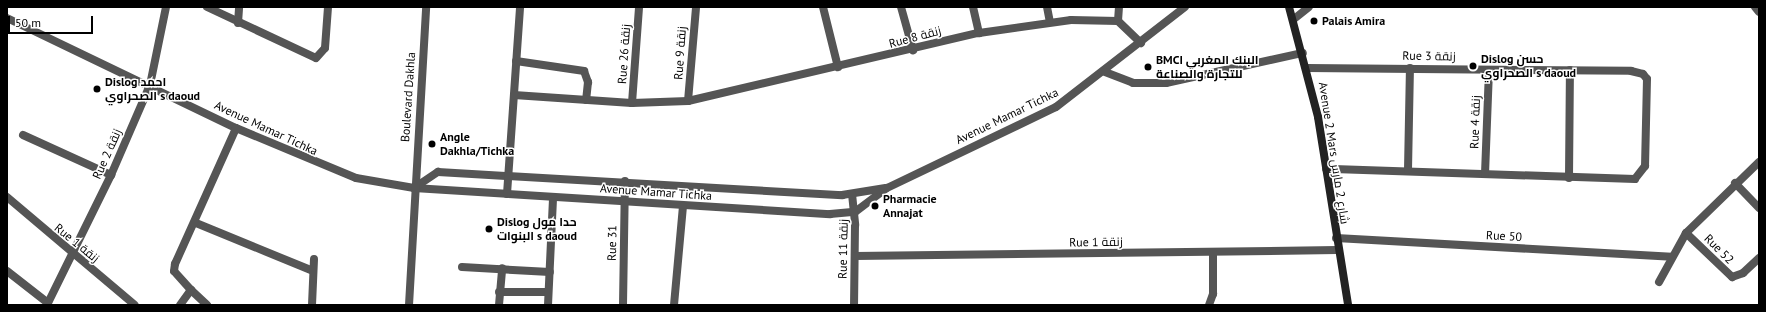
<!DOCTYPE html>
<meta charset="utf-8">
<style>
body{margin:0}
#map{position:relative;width:1766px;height:312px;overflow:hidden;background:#fff;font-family:"PT Sans",Cairo,sans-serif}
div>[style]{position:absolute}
.street>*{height:8px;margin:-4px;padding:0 4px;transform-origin:4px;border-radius:4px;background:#555}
.secondary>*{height:8px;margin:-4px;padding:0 4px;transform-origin:4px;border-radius:4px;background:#222}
.dots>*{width:11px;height:11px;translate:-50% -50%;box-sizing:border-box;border:2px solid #fff;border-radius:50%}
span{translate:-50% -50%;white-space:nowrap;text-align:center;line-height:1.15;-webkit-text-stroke:3px #fff;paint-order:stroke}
.poi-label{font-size:12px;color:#000;font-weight:700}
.left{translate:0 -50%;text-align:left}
.street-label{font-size:12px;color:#000}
.frame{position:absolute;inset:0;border:8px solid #000;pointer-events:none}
.scale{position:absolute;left:8px;top:16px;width:85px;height:18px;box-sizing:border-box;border:2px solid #000;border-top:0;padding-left:5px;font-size:12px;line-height:14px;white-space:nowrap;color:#000;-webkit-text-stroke:3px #fff;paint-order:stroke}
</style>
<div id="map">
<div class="street">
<div style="left:207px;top:7px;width:120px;rotate:25.1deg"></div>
<div style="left:316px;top:58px;width:13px;rotate:-48deg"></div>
<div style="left:325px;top:48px;width:41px;rotate:-85.8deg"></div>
<div style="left:823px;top:7px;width:62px;rotate:76deg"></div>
<div style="left:901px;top:7px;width:45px;rotate:74.4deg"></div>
<div style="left:973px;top:7px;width:27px;rotate:77deg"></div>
<div style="left:1047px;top:7px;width:15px;rotate:79deg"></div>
<div style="left:1755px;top:7px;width:6px;rotate:51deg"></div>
<div style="left:7px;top:18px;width:254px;rotate:25.7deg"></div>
<div style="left:236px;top:128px;width:130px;rotate:22.6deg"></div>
<div style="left:356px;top:178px;width:59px;rotate:9.8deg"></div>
<div style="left:414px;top:188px;width:417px;rotate:3.6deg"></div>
<div style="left:830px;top:214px;width:25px;rotate:-5deg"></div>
<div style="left:855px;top:212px;width:40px;rotate:-37deg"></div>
<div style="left:887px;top:188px;width:187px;rotate:-25.6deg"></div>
<div style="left:1056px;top:107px;width:163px;rotate:-37.8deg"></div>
<div style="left:1294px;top:19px;width:19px;rotate:-39deg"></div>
<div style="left:1118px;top:21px;width:14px;rotate:-86deg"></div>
<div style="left:238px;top:23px;width:16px;rotate:-86deg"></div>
<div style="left:516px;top:61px;width:69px;rotate:8.4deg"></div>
<div style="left:584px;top:71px;width:12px;rotate:70deg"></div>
<div style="left:588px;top:82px;width:18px;rotate:96deg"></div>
<div style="left:1307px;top:68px;width:324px;rotate:0.5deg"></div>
<div style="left:1631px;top:71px;width:12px;rotate:14deg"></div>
<div style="left:1643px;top:74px;width:6px;rotate:51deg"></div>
<div style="left:1647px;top:79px;width:87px;rotate:91.3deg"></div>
<div style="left:1645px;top:166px;width:16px;rotate:128deg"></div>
<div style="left:1635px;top:179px;width:309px;rotate:-178.1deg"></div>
<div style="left:1105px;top:72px;width:30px;rotate:21deg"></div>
<div style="left:1133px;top:83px;width:33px"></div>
<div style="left:1166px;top:83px;width:140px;rotate:-12.4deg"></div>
<div style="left:514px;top:95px;width:118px;rotate:3.9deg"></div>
<div style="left:632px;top:103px;width:56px;rotate:-2deg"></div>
<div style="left:688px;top:101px;width:299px;rotate:-13.2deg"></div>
<div style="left:979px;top:33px;width:93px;rotate:-8deg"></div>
<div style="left:1071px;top:20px;width:47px;rotate:1.2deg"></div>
<div style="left:1118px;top:21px;width:32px;rotate:44deg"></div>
<div style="left:688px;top:101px;width:94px;rotate:-85.1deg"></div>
<div style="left:632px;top:103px;width:96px;rotate:-85.8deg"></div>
<div style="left:23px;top:135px;width:97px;rotate:24.4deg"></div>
<div style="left:1408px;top:170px;width:102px;rotate:-88.9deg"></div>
<div style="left:1485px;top:174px;width:104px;rotate:-87.8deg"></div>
<div style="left:1569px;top:178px;width:108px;rotate:-89.5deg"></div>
<div style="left:1735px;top:183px;width:35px;rotate:46deg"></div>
<div style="left:414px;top:188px;width:29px;rotate:-34deg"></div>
<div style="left:438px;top:172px;width:405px;rotate:3.3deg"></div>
<div style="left:842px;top:195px;width:44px;rotate:-9.2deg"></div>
<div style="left:507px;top:194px;width:187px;rotate:-86deg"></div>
<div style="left:852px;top:194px;width:31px;rotate:84deg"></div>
<div style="left:855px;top:225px;width:80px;rotate:90.7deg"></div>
<div style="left:7px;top:197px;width:167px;rotate:40.2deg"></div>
<div style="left:196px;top:223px;width:126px;rotate:22.3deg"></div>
<div style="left:1686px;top:233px;width:64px;rotate:43.7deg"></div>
<div style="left:1732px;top:277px;width:12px;rotate:-20deg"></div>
<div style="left:1743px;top:273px;width:22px;rotate:-43deg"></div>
<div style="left:1336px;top:238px;width:336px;rotate:3.2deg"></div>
<div style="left:855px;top:256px;width:482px;rotate:-0.7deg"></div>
<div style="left:462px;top:267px;width:88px;rotate:3.3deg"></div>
<div style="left:7px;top:271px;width:52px;rotate:38deg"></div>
<div style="left:1659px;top:282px;width:56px;rotate:-61.1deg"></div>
<div style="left:1686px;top:233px;width:102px;rotate:-44.2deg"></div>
<div style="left:191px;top:290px;width:22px;rotate:43deg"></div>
<div style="left:499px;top:292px;width:49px"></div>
<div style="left:47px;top:305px;width:145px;rotate:-63.8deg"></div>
<div style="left:111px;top:175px;width:98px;rotate:-66.6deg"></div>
<div style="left:150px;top:85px;width:80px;rotate:-78.4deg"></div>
<div style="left:180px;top:305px;width:19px;rotate:-54deg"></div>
<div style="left:191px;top:290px;width:25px;rotate:-132deg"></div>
<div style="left:174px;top:271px;width:7px;rotate:-82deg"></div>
<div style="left:175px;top:264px;width:149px;rotate:-65.8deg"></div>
<div style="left:312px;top:305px;width:46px;rotate:-87.5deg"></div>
<div style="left:409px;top:305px;width:298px;rotate:-86.7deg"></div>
<div style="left:499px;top:305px;width:37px;rotate:-85deg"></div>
<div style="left:548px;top:305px;width:108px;rotate:-87.3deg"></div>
<div style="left:623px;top:305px;width:124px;rotate:-89.1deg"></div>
<div style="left:674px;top:305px;width:99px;rotate:-84.8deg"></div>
<div style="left:1209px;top:305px;width:12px;rotate:-70deg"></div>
<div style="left:1213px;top:294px;width:41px;rotate:-90deg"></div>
</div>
<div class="secondary">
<div style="left:1289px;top:7px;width:114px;rotate:75.2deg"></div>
<div style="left:1318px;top:117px;width:190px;rotate:80.9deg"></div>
</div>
<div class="dots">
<div style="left:1314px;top:21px;background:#000"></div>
<div style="left:1473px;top:66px;background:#000"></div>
<div style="left:1148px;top:67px;background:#000"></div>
<div style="left:97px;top:89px;background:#000"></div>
<div style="left:432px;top:144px;background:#000"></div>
<div style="left:875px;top:206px;background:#000"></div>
<div style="left:489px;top:229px;background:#000"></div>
</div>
<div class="poi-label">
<span class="left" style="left:1322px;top:21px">Palais Amira</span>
<span class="left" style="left:1481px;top:66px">Dislog حسن<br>الصحراوي s daoud</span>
<span class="left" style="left:1156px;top:67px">BMCI البنك المغربي<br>للتجارة والصناعة</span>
<span class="left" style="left:105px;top:89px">Dislog احمد<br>الصحراوي s daoud</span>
<span class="left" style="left:440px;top:144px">Angle<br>Dakhla/Tichka</span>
<span class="left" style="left:883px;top:206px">Pharmacie<br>Annajat</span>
<span class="left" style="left:497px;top:229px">Dislog حدا مول<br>البنوات s daoud</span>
</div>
<div class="street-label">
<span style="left:915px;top:37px;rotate:-15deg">Rue 8 زنقة</span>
<span style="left:680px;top:53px;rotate:-86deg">Rue 9 زنقة</span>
<span style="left:624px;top:54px;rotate:-86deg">Rue 26 زنقة</span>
<span style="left:1429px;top:56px;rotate:1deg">Rue 3 زنقة</span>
<span style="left:408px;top:97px;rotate:-86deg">Boulevard Dakhla</span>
<span style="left:1007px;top:116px;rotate:-26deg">Avenue Mamar Tichka</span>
<span style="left:1475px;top:122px;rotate:-88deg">Rue 4 زنقة</span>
<span style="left:266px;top:128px;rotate:25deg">Avenue Mamar Tichka</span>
<span style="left:1334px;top:153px;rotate:81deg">Avenue 2 Mars شارع 2 مارس</span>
<span style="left:107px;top:154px;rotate:-66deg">Rue 2 زنقة</span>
<span style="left:656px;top:192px;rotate:4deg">Avenue Mamar Tichka</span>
<span style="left:1504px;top:236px;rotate:3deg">Rue 50</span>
<span style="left:1096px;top:242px;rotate:-1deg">Rue 1 زنقة</span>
<span style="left:77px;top:243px;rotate:39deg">Rue 1 زنقة</span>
<span style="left:612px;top:243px;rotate:-89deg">Rue 31</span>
<span style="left:843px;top:249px;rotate:-89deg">Rue 11 زنقة</span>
<span style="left:1719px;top:249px;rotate:45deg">Rue 52</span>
</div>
<div class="frame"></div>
<div class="scale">50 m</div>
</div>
